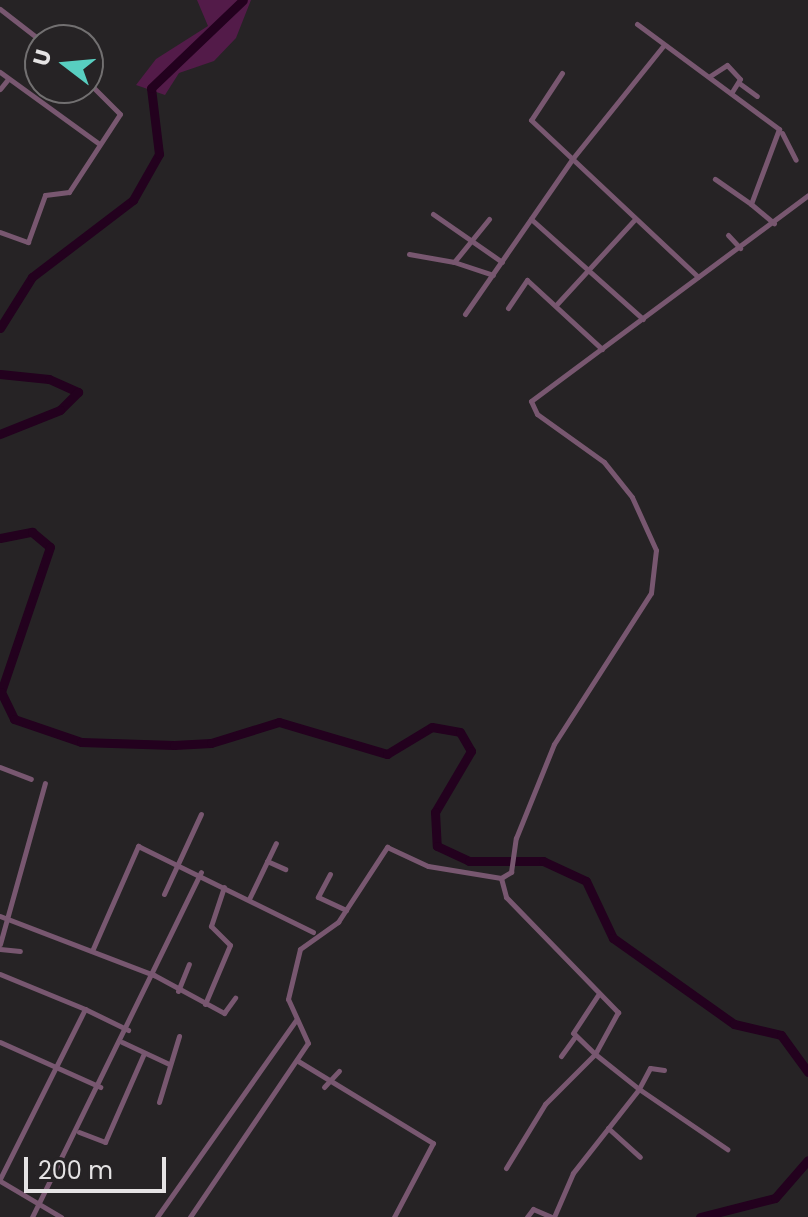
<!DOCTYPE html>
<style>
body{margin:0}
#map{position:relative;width:808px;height:1217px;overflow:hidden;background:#262325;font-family:Poppins,sans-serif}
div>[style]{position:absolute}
.green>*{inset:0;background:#531b49}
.river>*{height:9px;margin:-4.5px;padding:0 4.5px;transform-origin:4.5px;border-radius:4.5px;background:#23011e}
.street>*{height:5px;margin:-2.5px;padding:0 2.5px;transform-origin:2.5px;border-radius:2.5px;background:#785770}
span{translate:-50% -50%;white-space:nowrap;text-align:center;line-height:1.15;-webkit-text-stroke:8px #262325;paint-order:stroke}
.north{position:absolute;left:24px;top:24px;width:80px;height:80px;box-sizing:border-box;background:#262325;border:2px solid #727071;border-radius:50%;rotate:286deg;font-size:22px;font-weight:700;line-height:32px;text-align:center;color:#e5e3e4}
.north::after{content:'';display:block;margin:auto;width:28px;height:36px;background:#58cec0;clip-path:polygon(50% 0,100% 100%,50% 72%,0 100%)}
.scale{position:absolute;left:24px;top:1157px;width:142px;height:36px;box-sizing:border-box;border:4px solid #e5e3e4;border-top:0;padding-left:10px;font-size:24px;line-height:28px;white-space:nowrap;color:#e5e3e4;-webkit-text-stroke:6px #262325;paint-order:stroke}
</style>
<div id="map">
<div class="green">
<div style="clip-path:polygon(197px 0,251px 0,236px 38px,214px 61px,179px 73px,165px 95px,136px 85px,156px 59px,208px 26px)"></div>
</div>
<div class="river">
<div style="left:0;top:328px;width:60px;rotate:-57.9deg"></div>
<div style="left:32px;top:277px;width:127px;rotate:-37.3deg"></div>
<div style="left:133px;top:200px;width:53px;rotate:-60.5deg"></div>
<div style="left:159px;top:154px;width:66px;rotate:-96.9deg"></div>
<div style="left:151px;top:88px;width:127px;rotate:-43.7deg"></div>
<div style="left:0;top:374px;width:49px;rotate:5.8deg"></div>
<div style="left:49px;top:379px;width:32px;rotate:24deg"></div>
<div style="left:78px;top:392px;width:25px;rotate:135deg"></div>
<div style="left:60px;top:410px;width:65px;rotate:158.2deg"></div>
<div style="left:0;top:538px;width:33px;rotate:-11deg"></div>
<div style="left:32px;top:532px;width:23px;rotate:40deg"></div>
<div style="left:50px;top:547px;width:153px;rotate:108.7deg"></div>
<div style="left:1px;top:692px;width:30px;rotate:64deg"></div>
<div style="left:14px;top:719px;width:71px;rotate:18.9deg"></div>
<div style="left:81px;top:742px;width:93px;rotate:1.8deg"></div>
<div style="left:174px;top:745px;width:37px;rotate:-3deg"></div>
<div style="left:211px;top:743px;width:71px;rotate:-17.2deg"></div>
<div style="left:279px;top:722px;width:113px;rotate:16.5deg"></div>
<div style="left:387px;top:754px;width:52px;rotate:-31deg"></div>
<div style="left:432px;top:727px;width:28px;rotate:10deg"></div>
<div style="left:460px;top:732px;width:22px;rotate:60deg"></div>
<div style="left:471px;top:751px;width:71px;rotate:120.5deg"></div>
<div style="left:435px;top:812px;width:34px;rotate:87deg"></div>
<div style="left:437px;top:846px;width:35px;rotate:25deg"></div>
<div style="left:469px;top:861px;width:74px"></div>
<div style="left:543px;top:861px;width:47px;rotate:24.9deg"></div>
<div style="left:586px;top:881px;width:63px;rotate:64.7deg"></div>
<div style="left:613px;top:938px;width:148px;rotate:35.4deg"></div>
<div style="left:734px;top:1024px;width:48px;rotate:13.2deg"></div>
<div style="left:781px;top:1035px;width:46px;rotate:53.9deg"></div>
<div style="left:700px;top:1217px;width:77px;rotate:-14.2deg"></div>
<div style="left:775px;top:1198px;width:50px;rotate:-49deg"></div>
</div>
<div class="street">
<div style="left:0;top:9px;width:51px;rotate:37.8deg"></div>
<div style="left:637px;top:24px;width:177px;rotate:36.5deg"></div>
<div style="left:779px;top:129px;width:80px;rotate:110.5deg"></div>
<div style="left:751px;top:204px;width:44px;rotate:-145.2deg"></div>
<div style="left:0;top:72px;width:121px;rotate:35.9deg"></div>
<div style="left:562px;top:73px;width:56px;rotate:123.4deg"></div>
<div style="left:531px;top:120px;width:229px;rotate:43.2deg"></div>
<div style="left:710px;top:76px;width:20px;rotate:-33deg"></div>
<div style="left:727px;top:65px;width:19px;rotate:47deg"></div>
<div style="left:740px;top:79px;width:15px;rotate:122deg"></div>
<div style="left:739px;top:83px;width:22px;rotate:36deg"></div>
<div style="left:0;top:89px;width:13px;rotate:-51deg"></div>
<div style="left:782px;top:133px;width:30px;rotate:63deg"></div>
<div style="left:751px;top:204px;width:30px;rotate:40deg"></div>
<div style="left:433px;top:214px;width:84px;rotate:34.8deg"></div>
<div style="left:489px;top:219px;width:55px;rotate:129.1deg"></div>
<div style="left:454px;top:262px;width:41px;rotate:18.4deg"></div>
<div style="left:531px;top:219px;width:150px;rotate:41.8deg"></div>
<div style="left:0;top:232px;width:30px;rotate:20deg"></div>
<div style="left:28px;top:242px;width:50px;rotate:-70.1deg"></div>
<div style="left:45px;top:195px;width:24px;rotate:-7deg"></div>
<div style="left:69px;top:192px;width:93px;rotate:-56.8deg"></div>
<div style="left:120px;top:114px;width:45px;rotate:-135deg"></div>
<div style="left:728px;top:235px;width:18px;rotate:47deg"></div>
<div style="left:409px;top:254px;width:46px;rotate:10.1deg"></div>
<div style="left:556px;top:305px;width:117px;rotate:-47.4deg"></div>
<div style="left:508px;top:308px;width:34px;rotate:-56deg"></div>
<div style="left:527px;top:280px;width:102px;rotate:42.6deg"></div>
<div style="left:465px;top:314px;width:190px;rotate:-55.3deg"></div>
<div style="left:573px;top:158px;width:145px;rotate:-51.2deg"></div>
<div style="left:0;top:767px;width:33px;rotate:21deg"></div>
<div style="left:267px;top:861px;width:20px;rotate:24deg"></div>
<div style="left:330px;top:874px;width:26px;rotate:118deg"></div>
<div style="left:318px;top:897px;width:31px;rotate:25deg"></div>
<div style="left:501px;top:878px;width:20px;rotate:75deg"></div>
<div style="left:506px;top:897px;width:161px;rotate:45.8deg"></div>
<div style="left:618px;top:1012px;width:48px;rotate:118.7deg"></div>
<div style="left:595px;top:1054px;width:56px;rotate:38.5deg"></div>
<div style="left:639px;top:1089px;width:107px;rotate:128.2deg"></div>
<div style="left:573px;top:1173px;width:48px;rotate:113.4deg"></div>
<div style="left:164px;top:894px;width:88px;rotate:-65.2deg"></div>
<div style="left:249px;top:899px;width:62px;rotate:-64.3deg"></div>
<div style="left:0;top:916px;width:165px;rotate:21deg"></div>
<div style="left:154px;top:975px;width:80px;rotate:28.5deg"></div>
<div style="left:224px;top:1013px;width:19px;rotate:-54deg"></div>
<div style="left:0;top:944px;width:167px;rotate:-74.4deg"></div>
<div style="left:0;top:949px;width:20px;rotate:6deg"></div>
<div style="left:92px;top:951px;width:115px;rotate:-66.3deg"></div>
<div style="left:138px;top:846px;width:195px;rotate:26.2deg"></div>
<div style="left:0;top:974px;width:92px;rotate:22.4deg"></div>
<div style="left:85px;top:1009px;width:190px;rotate:116.6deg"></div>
<div style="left:178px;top:991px;width:29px;rotate:-68deg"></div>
<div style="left:205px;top:1004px;width:64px;rotate:-67deg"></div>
<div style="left:230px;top:945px;width:27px;rotate:-135deg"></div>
<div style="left:211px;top:926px;width:41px;rotate:-71.6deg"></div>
<div style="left:85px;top:1009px;width:48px;rotate:26deg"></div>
<div style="left:0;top:1042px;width:110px;rotate:24.2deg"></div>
<div style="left:122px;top:1042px;width:52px;rotate:25.1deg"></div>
<div style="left:561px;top:1056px;width:24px;rotate:-54deg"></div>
<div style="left:298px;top:1061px;width:158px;rotate:31.3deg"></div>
<div style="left:433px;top:1143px;width:84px;rotate:117.8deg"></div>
<div style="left:664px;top:1070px;width:14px;rotate:-172deg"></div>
<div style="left:650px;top:1068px;width:24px;rotate:118deg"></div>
<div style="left:639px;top:1089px;width:107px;rotate:34.3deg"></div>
<div style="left:324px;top:1087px;width:22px;rotate:-47deg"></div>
<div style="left:159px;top:1102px;width:69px;rotate:-73.1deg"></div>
<div style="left:608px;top:1128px;width:43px;rotate:42.2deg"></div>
<div style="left:79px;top:1132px;width:28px;rotate:21deg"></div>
<div style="left:105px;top:1142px;width:97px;rotate:-66.3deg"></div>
<div style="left:506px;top:1168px;width:75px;rotate:-58.6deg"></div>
<div style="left:545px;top:1104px;width:71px;rotate:-45deg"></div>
<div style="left:595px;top:1054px;width:30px;rotate:-136deg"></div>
<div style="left:573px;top:1033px;width:45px;rotate:-56.7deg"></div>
<div style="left:0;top:1181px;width:71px;rotate:30.5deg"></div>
<div style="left:32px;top:1217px;width:384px;rotate:-63.9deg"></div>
<div style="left:157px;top:1217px;width:241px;rotate:-54.8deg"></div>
<div style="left:190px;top:1217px;width:210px;rotate:-55.9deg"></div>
<div style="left:308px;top:1043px;width:48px;rotate:-114.4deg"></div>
<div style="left:288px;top:999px;width:51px;rotate:-76.5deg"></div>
<div style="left:300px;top:949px;width:47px;rotate:-35.4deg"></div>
<div style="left:338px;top:922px;width:90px;rotate:-56.8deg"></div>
<div style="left:387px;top:847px;width:45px;rotate:24.9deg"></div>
<div style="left:428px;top:866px;width:74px;rotate:9.3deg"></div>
<div style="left:501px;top:878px;width:12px;rotate:-31deg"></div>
<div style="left:511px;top:872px;width:34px;rotate:-82deg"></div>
<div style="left:516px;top:838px;width:101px;rotate:-68deg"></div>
<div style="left:554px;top:744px;width:179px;rotate:-57.3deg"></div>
<div style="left:651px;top:593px;width:43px;rotate:-83.4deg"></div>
<div style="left:656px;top:550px;width:58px;rotate:-114.4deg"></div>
<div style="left:632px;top:497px;width:45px;rotate:-128.7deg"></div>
<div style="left:604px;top:462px;width:82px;rotate:-144.4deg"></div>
<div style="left:537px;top:414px;width:14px;rotate:-115deg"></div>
<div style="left:531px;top:401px;width:345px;rotate:-36.6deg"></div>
<div style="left:527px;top:1217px;width:10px;rotate:-53deg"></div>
<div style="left:533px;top:1209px;width:21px;rotate:23deg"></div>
</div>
<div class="north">U</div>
<div class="scale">200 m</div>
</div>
